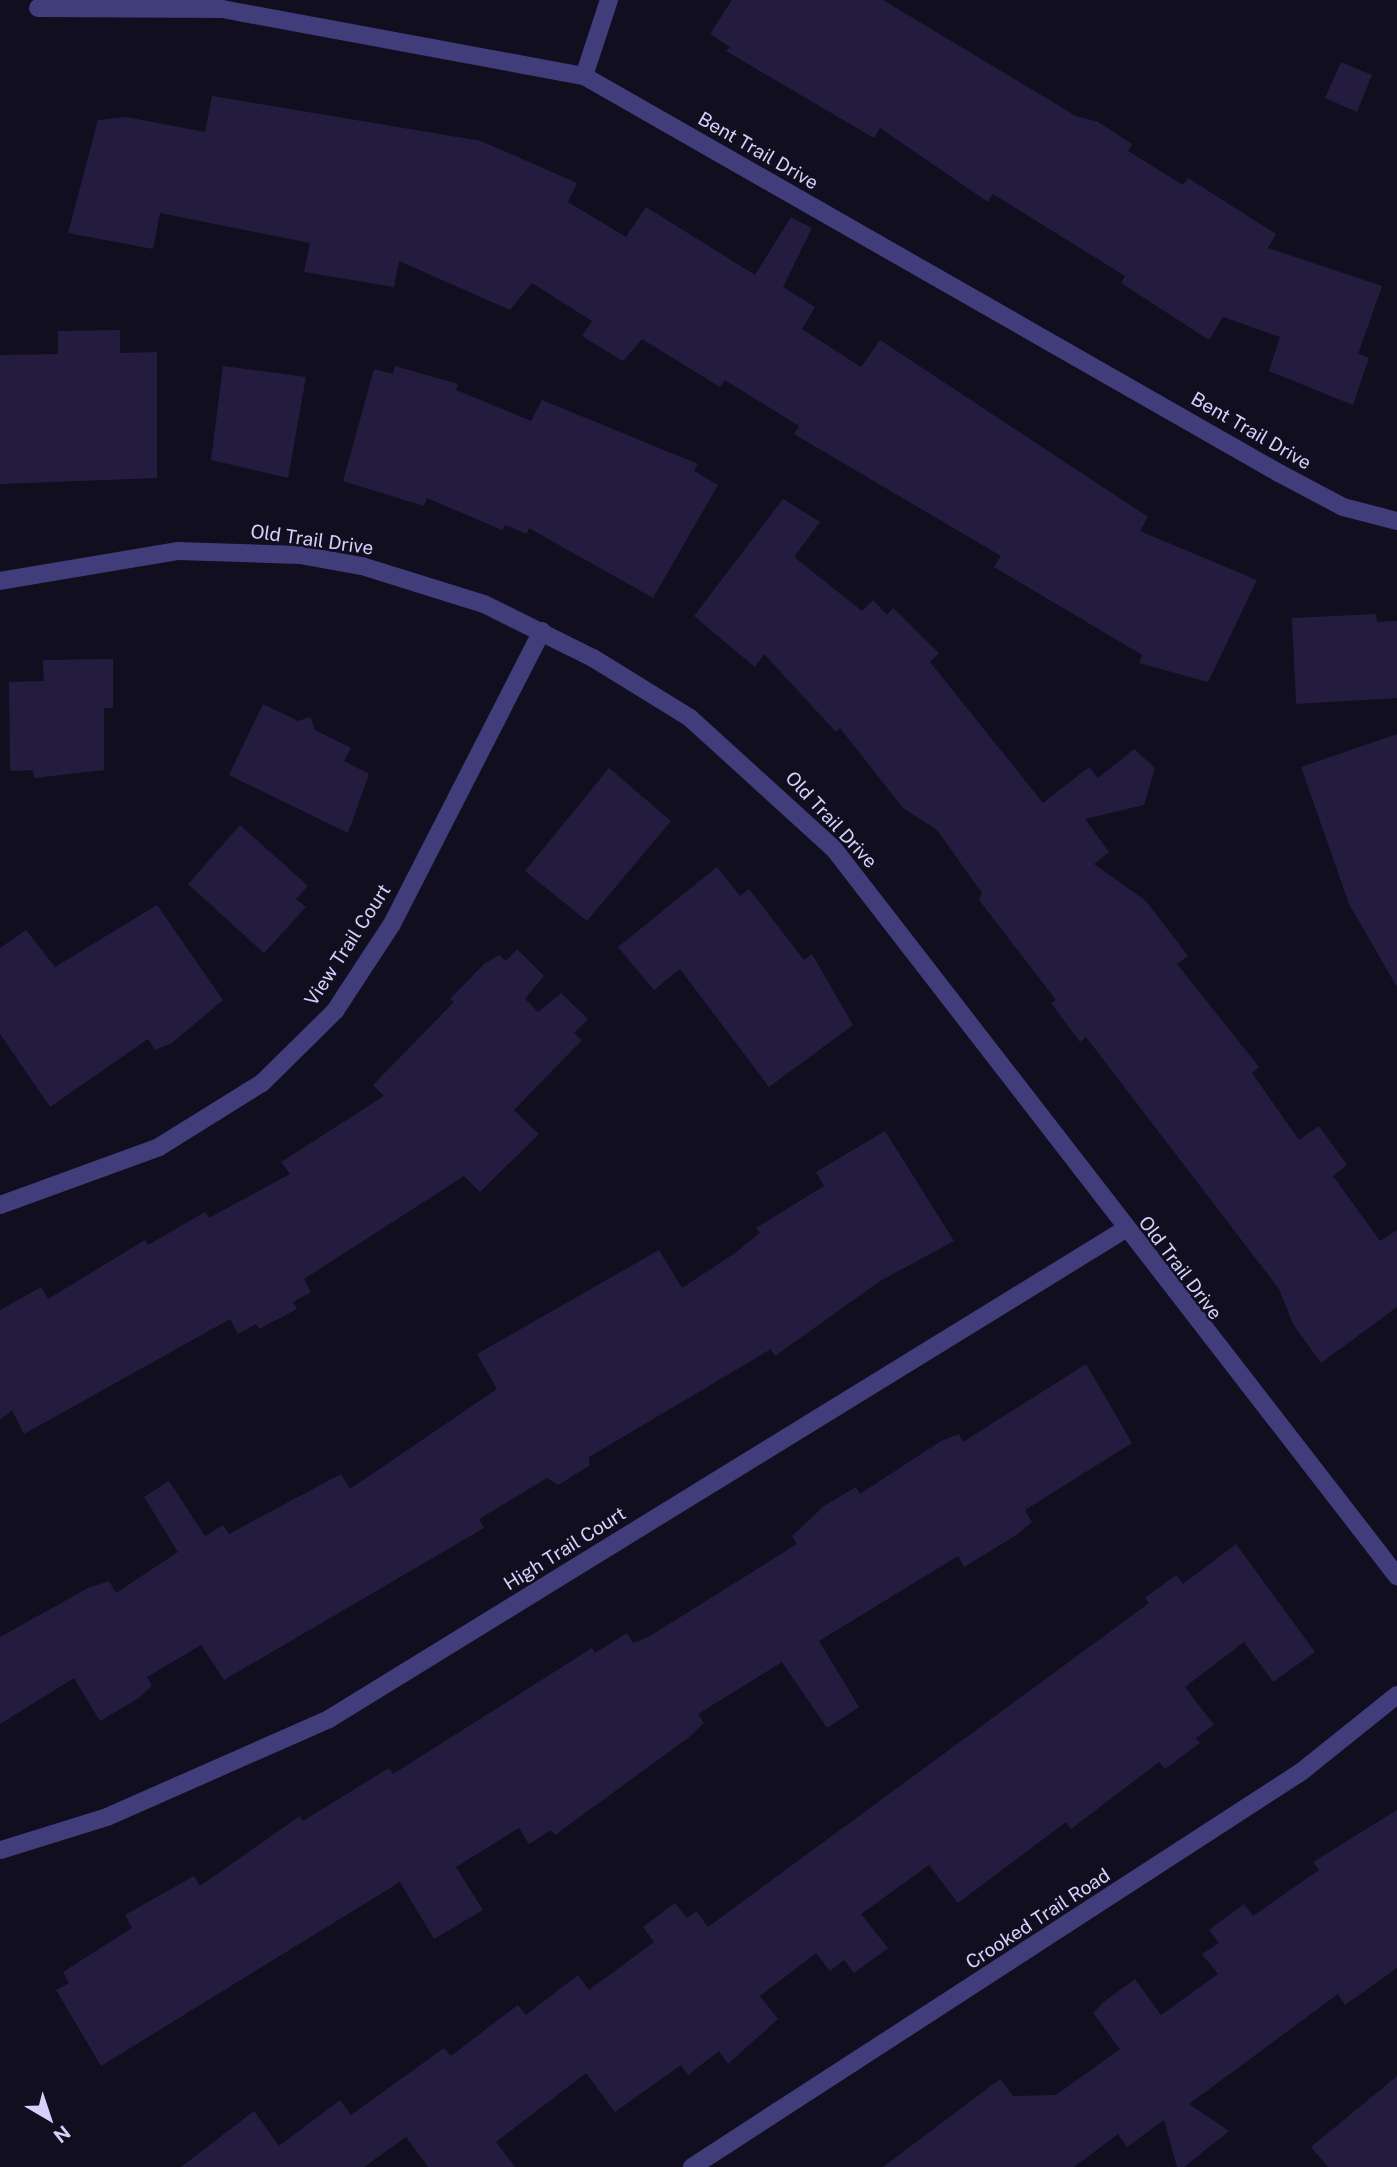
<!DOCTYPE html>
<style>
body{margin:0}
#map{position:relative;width:1397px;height:2167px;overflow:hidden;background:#110e1f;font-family:"Public Sans",sans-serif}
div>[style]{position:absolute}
.building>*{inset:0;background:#241c3e}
.street>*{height:18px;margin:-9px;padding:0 9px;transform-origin:9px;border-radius:9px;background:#413d7a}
span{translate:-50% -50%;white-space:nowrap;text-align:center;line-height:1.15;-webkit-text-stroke:5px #110e1f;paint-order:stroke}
.street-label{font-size:19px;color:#d6d0fb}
.north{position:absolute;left:14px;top:2083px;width:70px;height:70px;-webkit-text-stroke:5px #110e1f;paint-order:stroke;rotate:141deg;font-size:19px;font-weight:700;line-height:28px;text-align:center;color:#d6d0fb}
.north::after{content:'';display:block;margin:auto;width:24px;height:32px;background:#d6d0fb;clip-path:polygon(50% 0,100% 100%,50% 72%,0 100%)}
</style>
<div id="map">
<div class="building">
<div style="clip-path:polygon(732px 0,883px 0,1076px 116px,1098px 122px,1132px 144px,1128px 151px,1183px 185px,1188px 178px,1276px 234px,1268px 248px,1382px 286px,1358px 354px,1369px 358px,1353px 405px,1269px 371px,1280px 337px,1223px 317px,1209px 340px,1121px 283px,1125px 276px,993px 194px,988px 202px,880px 128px,874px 138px,726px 51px,730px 47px,710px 34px)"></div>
<div style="clip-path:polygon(1341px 62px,1372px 75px,1357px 112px,1325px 98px)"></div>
<div style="clip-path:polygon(212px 96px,481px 141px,577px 183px,568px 202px,626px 237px,646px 207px,755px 275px,791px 217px,812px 228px,783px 287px,815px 307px,802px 329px,861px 367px,880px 340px,1148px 517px,1140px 531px,1257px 580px,1208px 682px,1139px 663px,1142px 655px,994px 567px,1001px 556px,794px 434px,799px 426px,725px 380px,720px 387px,642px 339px,623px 361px,582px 336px,592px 321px,532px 283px,510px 310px,399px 261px,394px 287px,304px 272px,310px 243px,160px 213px,153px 249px,68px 233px,98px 120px,126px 117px,205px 132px)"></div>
<div style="clip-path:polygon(120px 330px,120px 353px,157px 352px,157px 478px,0 484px,0 355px,58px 354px,58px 331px)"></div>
<div style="clip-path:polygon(223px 366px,306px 377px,288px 478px,211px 460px)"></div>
<div style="clip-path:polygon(395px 366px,458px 384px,456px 390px,531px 421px,542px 400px,698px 464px,694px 471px,718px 485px,653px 598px,529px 528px,527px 534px,505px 525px,502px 530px,427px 498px,424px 506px,343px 481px,374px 369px,393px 374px)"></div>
<div style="clip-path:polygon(783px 499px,820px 522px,794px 557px,862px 611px,873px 600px,887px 615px,893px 608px,939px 653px,930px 662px,1043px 803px,1089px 767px,1098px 778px,1134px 749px,1155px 768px,1144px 805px,1085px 819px,1109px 852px,1094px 864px,1146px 901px,1188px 956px,1177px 964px,1259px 1067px,1252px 1073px,1299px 1140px,1319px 1126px,1347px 1165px,1333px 1176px,1380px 1241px,1397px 1230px,1397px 1307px,1321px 1363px,1293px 1324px,1279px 1289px,1086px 1037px,1080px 1042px,1051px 1003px,1056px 1000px,979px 900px,982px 893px,937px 830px,903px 808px,840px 728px,836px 732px,764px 654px,755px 667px,694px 616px)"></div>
<div style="clip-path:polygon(1376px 614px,1377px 622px,1397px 621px,1397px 698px,1296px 704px,1292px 618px)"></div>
<div style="clip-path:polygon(113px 659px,113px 708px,104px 708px,104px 770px,34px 778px,33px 770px,10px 771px,9px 682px,44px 681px,43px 660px)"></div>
<div style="clip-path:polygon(263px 704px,298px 721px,310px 717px,315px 730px,351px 748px,344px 761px,369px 774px,348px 833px,229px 775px)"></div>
<div style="clip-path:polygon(1397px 734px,1397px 987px,1349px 904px,1301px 767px)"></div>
<div style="clip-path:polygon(609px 768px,671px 821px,587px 921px,525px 871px)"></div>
<div style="clip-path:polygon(240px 825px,308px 886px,296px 899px,306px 907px,264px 953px,188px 884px)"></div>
<div style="clip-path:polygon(717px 867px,740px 896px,749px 889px,804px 960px,812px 954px,853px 1025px,769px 1087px,680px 969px,654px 990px,618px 947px)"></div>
<div style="clip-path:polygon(157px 905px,223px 1000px,172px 1043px,155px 1050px,148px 1039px,50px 1107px,0 1034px,0 948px,26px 930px,55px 967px)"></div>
<div style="clip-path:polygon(517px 949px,544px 976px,525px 999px,538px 1012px,561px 993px,588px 1019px,574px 1033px,582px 1040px,514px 1110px,539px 1134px,480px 1192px,464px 1176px,304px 1279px,311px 1292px,293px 1302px,297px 1309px,259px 1329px,256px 1324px,238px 1334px,230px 1319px,24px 1434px,12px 1410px,0 1420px,0 1310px,41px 1287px,48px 1299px,145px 1240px,148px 1245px,205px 1212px,209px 1218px,290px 1174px,281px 1162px,384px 1096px,373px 1085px,454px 1002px,450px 999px,484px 964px,499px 955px,506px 961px)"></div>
<div style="clip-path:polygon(885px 1131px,954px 1241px,880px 1281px,775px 1356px,771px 1349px,589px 1457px,589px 1466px,558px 1485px,547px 1478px,479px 1519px,484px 1528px,224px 1680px,201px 1645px,147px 1677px,152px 1685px,139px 1698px,100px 1721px,74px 1678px,0 1724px,0 1637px,88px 1588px,109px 1581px,116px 1593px,178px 1552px,144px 1497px,169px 1481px,205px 1536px,223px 1525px,229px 1534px,341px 1474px,350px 1489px,497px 1389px,477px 1354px,659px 1250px,682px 1288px,735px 1253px,760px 1233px,756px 1228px,824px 1186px,816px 1172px)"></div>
<div style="clip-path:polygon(1086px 1364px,1132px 1443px,1025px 1510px,1032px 1522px,1018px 1534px,964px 1567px,958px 1556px,819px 1641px,859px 1707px,827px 1728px,782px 1662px,698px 1714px,704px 1723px,688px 1738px,555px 1835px,551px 1830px,529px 1844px,519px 1828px,456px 1867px,483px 1910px,434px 1939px,400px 1882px,101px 2066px,56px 1990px,69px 1983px,63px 1972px,132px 1928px,125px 1915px,194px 1876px,200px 1886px,300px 1816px,303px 1821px,389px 1768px,393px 1774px,592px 1648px,595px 1653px,627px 1633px,633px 1643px,650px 1636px,797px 1544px,792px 1536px,824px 1506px,856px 1487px,860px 1494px,941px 1441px,959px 1434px,963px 1442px)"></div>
<div style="clip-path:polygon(1236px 1544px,1315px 1652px,1273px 1682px,1244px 1642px,1185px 1687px,1214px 1725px,1196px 1738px,1200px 1743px,1165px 1769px,1159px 1762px,1071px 1829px,1066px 1822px,958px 1903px,929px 1865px,861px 1914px,888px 1948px,854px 1973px,844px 1960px,830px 1971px,816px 1953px,760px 1996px,778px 2019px,728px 2064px,719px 2051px,688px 2075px,681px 2065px,615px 2112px,586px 2073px,496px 2142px,515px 2167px,428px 2167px,406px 2137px,364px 2167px,181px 2167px,254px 2111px,279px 2146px,340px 2100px,351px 2115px,444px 2048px,451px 2056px,518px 2005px,526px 2015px,578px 1975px,589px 1990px,654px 1942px,643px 1927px,675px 1903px,687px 1918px,696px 1911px,708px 1927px,1149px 1603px,1145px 1598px,1176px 1575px,1183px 1584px)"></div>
<div style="clip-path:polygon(1397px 1810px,1397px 1968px,1345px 2005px,1338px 1994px,1189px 2104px,1229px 2131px,1184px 2167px,1177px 2167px,1164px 2120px,1127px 2147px,1118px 2134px,1074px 2167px,883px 2167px,1000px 2079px,1013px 2096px,1056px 2095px,1120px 2049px,1093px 2013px,1105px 2001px,1135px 1979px,1161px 2015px,1218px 1974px,1202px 1954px,1219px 1943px,1209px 1930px,1244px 1904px,1253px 1916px,1319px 1870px,1313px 1862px)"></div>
<div style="clip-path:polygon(1397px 2076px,1397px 2167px,1328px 2167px,1311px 2147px)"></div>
</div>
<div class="street">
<div style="left:38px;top:8px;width:184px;rotate:0.3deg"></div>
<div style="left:222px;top:9px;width:368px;rotate:10.5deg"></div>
<div style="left:584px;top:76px;width:800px;rotate:29.74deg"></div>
<div style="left:1279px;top:473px;width:72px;rotate:28deg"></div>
<div style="left:1343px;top:507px;width:56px;rotate:14.5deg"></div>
<div style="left:584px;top:76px;width:80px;rotate:-71.8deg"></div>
<div style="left:0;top:581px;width:181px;rotate:-9.6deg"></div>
<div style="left:178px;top:551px;width:122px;rotate:1.9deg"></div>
<div style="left:300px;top:555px;width:63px;rotate:10.1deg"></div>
<div style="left:362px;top:566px;width:128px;rotate:17.3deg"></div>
<div style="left:484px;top:604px;width:122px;rotate:26.4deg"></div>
<div style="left:593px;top:658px;width:114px;rotate:31.7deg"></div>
<div style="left:690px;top:718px;width:195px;rotate:42.3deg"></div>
<div style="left:834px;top:849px;width:920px;rotate:52.25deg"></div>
<div style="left:0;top:1205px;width:169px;rotate:-20deg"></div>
<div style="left:159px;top:1147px;width:121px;rotate:-31.9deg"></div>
<div style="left:262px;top:1083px;width:103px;rotate:-44.6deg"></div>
<div style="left:335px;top:1011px;width:104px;rotate:-56.8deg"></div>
<div style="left:392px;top:924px;width:329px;rotate:-62.9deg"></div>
<div style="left:1px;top:1850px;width:111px;rotate:-17.3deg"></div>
<div style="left:107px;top:1817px;width:243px;rotate:-23.8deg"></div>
<div style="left:329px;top:1719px;width:933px;rotate:-31.6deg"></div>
<div style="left:692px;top:2167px;width:726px;rotate:-32.97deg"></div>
<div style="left:1301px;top:1772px;width:123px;rotate:-38.7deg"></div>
</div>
<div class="street-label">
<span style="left:758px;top:151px;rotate:30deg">Bent Trail Drive</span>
<span style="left:1251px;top:431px;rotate:30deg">Bent Trail Drive</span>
<span style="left:312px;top:540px;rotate:8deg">Old Trail Drive</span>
<span style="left:831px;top:820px;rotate:47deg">Old Trail Drive</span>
<span style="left:348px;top:945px;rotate:-57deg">View Trail Court</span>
<span style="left:1180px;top:1268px;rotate:53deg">Old Trail Drive</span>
<span style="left:565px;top:1549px;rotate:-32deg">High Trail Court</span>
<span style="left:1038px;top:1919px;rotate:-33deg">Crooked Trail Road</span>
</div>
<div class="north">N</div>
</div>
